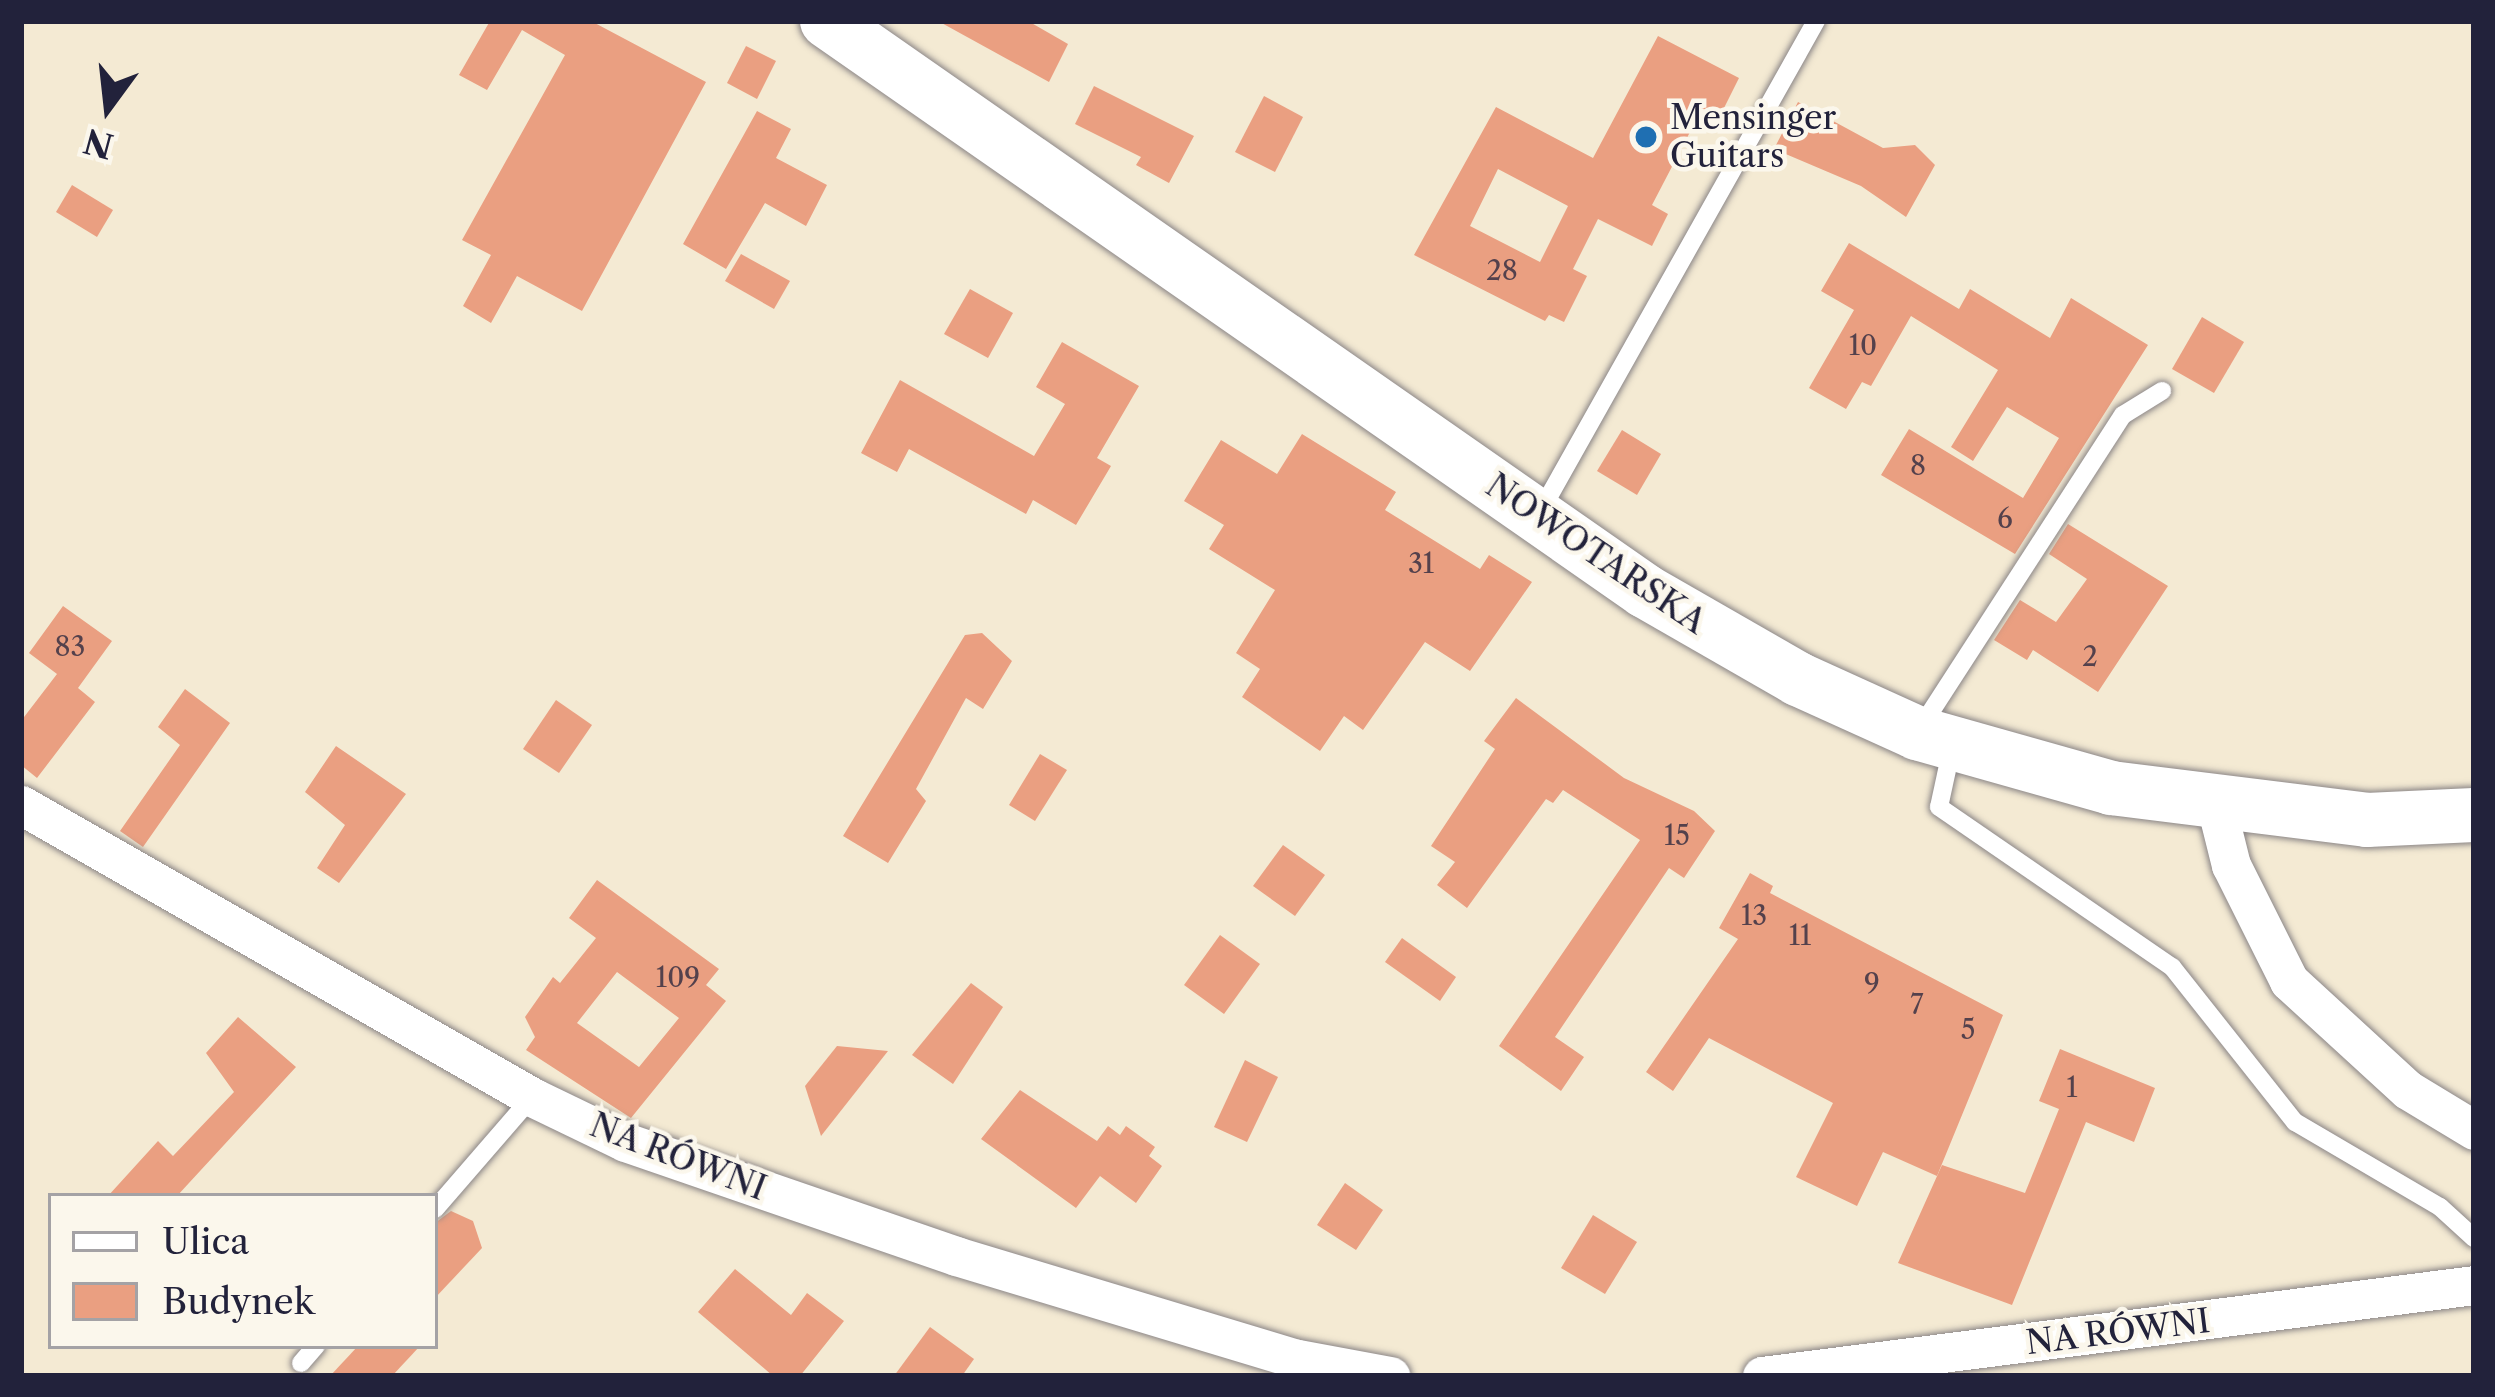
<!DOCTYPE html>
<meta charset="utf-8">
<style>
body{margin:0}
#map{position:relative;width:2495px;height:1397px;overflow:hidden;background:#f4ead3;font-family:"Libre Caslon Text",serif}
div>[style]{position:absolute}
.building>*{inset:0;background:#ea9f81}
.roads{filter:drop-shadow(0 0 3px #8b8687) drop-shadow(0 0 3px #8b8687)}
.lane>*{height:18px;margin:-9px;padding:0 9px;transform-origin:9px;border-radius:9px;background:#fff}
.street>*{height:39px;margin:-19.5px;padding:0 19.5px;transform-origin:19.5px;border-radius:19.5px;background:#fff}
.secondary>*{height:54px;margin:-27px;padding:0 27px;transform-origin:27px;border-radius:27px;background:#fff}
.dots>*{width:33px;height:33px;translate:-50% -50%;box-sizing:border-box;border:6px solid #fbf7ec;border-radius:50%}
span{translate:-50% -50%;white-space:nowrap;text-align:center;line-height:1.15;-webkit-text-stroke:9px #fbf7ec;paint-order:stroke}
.number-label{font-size:27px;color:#54414c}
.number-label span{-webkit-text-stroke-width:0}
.poi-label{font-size:33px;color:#22223b}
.left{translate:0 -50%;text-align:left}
.street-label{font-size:33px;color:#22223b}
.frame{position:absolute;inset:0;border:24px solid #22223b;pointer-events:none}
.legend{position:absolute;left:48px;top:1193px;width:390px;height:156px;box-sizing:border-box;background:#fbf7ec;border:3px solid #a4a2a5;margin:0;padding:15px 21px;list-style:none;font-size:36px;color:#22223b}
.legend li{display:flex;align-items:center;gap:24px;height:60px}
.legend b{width:60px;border:3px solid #a4a2a5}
.north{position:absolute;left:48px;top:48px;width:120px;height:120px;-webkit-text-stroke:9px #fbf7ec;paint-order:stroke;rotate:195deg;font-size:33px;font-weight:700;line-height:48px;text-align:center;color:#22223b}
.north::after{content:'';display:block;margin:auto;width:42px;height:54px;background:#22223b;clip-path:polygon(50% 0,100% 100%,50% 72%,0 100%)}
</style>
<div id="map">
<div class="building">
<div style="clip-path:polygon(490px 21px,591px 21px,706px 82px,582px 311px,517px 276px,491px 323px,463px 306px,491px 255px,462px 240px,565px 55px,522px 30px,487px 90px,459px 75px)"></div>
<div style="clip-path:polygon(938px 21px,1028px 21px,1068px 44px,1049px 82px)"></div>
<div style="clip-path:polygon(evenodd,1658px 36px,1739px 78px,1723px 110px,1702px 109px,1652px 205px,1668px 214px,1652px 246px,1598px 219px,1573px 269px,1587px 276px,1564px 322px,1549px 315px,1545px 321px,1414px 255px,1496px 107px,1593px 158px,1658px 36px,1498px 169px,1568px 206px,1540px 262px,1470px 226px,1498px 169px)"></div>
<div style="clip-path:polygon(746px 46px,776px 61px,757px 99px,727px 83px)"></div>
<div style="clip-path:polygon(1094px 86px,1194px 136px,1169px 183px,1136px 165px,1141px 157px,1075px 124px)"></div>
<div style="clip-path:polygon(1264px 96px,1303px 117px,1275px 172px,1235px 152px)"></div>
<div style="clip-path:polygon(1798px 102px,1883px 148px,1915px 145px,1935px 165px,1906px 217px,1861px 186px,1774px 149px)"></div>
<div style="clip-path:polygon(757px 111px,791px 129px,776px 158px,827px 185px,806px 226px,765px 203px,726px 269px,683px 244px)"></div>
<div style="clip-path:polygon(72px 185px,113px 210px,97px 237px,56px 212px)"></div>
<div style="clip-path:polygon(1849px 243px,1959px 309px,1970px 289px,2050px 338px,2071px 298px,2148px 345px,2015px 554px,1881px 475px,1909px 429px,2023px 498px,2059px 438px,2007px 407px,1973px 461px,1951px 447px,1998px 370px,1911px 316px,1871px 386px,1862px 382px,1846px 409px,1809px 388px,1854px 310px,1821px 291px)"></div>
<div style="clip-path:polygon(741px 254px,790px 281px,774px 309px,725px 281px)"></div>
<div style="clip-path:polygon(970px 289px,1013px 313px,988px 358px,944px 334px)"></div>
<div style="clip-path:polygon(2202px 317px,2244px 342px,2214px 393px,2172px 369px)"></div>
<div style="clip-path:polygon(1062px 342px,1139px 386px,1097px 458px,1111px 466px,1076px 525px,1033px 500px,1026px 514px,909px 449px,897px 472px,861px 453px,900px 380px,1034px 456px,1065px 404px,1036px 387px)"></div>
<div style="clip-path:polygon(1622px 430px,1661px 454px,1637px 495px,1597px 471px)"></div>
<div style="clip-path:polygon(1302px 434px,1396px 492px,1385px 510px,1480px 569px,1489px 555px,1532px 582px,1470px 671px,1425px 642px,1363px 730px,1344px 716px,1320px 751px,1242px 697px,1260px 669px,1236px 653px,1275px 590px,1209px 549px,1224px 525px,1184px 501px,1221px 440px,1277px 474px)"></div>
<div style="clip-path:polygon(2068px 524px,2168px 586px,2098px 692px,2033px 650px,2027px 660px,1994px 640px,2020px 600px,2056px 622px,2087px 579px,2049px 554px)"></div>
<div style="clip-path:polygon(63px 606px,112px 641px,78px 688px,95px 702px,37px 778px,21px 765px,21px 721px,57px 674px,29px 653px)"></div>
<div style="clip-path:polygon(982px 633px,1012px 661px,983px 709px,966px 698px,916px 789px,926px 801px,888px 863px,843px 836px,965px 635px)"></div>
<div style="clip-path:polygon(185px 689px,230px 723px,143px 847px,120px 831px,180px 745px,158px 727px)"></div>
<div style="clip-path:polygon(1516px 698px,1624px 778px,1694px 811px,1715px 831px,1684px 878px,1669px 868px,1555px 1037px,1584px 1057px,1561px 1091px,1499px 1046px,1640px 840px,1563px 790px,1553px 803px,1546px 799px,1467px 908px,1437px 885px,1455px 862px,1431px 846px,1495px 749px,1484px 741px)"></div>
<div style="clip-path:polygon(556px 700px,592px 725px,559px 773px,523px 749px)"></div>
<div style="clip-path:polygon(336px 746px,406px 794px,339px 883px,317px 868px,345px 825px,305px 792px)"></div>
<div style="clip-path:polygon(1040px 754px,1067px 770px,1035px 821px,1009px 805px)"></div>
<div style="clip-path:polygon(1283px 845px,1325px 875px,1295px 916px,1253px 886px)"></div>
<div style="clip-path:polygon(1750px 873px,1773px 886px,1770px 893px,2003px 1015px,1937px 1176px,1883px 1152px,1857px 1206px,1796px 1177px,1833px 1103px,1709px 1038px,1673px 1091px,1646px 1072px,1738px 939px,1719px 928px)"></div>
<div style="clip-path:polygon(evenodd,597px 880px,719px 969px,706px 985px,726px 1001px,631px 1118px,526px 1050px,535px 1037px,525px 1017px,553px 977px,560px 983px,596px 938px,569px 918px,597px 880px,617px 972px,679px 1018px,639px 1067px,577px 1023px,617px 972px)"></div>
<div style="clip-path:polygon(1220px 935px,1260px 964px,1224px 1014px,1184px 985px)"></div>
<div style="clip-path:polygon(1402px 938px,1456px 977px,1440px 1001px,1385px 962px)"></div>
<div style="clip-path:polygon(971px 983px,1003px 1007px,953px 1084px,912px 1055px)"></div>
<div style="clip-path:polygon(238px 1017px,296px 1067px,177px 1196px,108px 1196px,158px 1141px,173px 1156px,234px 1092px,206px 1053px)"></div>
<div style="clip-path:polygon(837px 1046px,888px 1051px,821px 1136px,805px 1086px)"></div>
<div style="clip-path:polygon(2060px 1049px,2155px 1088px,2134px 1142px,2086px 1122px,2012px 1305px,1898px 1263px,1942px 1165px,2025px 1193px,2059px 1109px,2039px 1101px)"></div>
<div style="clip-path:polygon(1245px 1060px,1278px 1077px,1247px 1142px,1214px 1127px)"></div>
<div style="clip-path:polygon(1020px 1090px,1097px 1141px,1108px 1126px,1120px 1135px,1126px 1126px,1155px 1147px,1149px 1156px,1162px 1166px,1136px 1203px,1100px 1176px,1076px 1208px,981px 1139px)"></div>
<div style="clip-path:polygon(1345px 1183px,1383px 1210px,1356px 1250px,1317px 1225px)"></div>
<div style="clip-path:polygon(451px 1211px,473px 1221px,482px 1248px,435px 1298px,435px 1223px)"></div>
<div style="clip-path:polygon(1593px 1215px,1637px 1242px,1605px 1294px,1561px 1268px)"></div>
<div style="clip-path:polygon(735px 1269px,791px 1315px,807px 1293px,844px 1321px,800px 1376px,773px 1376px,698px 1312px)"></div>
<div style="clip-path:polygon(930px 1327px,974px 1359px,962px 1376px,894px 1376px)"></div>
<div style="clip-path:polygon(358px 1346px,420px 1346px,392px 1376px,330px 1376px)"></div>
</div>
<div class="roads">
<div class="lane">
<div style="left:1539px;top:514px;width:565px;rotate:-60.67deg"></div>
<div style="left:1919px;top:730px;width:375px;rotate:-57.1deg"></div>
<div style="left:2123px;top:415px;width:46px;rotate:-31.6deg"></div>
<div style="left:1952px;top:747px;width:61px;rotate:102.2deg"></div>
<div style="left:1939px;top:807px;width:283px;rotate:34.5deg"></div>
<div style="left:2172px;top:967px;width:198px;rotate:51.6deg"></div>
<div style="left:2295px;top:1122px;width:168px;rotate:30.4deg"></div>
<div style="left:2440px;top:1207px;width:46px;rotate:42.4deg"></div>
<div style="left:435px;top:1209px;width:148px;rotate:-49.1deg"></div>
<div style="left:301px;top:1363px;width:23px;rotate:-49deg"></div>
</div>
<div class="street">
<div style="left:21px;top:805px;width:589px;rotate:29.74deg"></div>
<div style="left:532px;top:1097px;width:103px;rotate:25.8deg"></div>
<div style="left:625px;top:1142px;width:350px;rotate:19deg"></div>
<div style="left:956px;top:1256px;width:357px;rotate:16.8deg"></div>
<div style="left:1298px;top:1359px;width:94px;rotate:10.5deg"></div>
<div style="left:2216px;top:805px;width:62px;rotate:76deg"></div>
<div style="left:2231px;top:865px;width:130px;rotate:63.4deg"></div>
<div style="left:2289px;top:981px;width:161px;rotate:42.5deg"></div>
<div style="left:2408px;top:1090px;width:77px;rotate:31.2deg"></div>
<div style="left:1762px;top:1376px;width:718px;rotate:-7.28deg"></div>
</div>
<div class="secondary">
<div style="left:827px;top:21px;width:997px;rotate:34.87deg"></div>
<div style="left:1645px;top:591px;width:177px;rotate:29.9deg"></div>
<div style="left:1798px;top:679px;width:131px;rotate:24.4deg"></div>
<div style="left:1917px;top:733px;width:202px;rotate:15.8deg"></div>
<div style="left:2111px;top:788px;width:258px;rotate:7.1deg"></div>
<div style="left:2367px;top:820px;width:107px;rotate:-2.7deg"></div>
</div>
</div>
<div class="dots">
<div style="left:1646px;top:137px;background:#1f6fb2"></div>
</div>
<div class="number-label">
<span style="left:1502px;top:271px">28</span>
<span style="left:1863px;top:346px">10</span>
<span style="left:1918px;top:466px">8</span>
<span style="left:2005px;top:519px">6</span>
<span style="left:1421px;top:564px">31</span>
<span style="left:70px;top:647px">83</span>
<span style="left:2090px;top:657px">2</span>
<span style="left:1677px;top:836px">15</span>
<span style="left:1754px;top:916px">13</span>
<span style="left:1800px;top:936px">11</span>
<span style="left:678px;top:978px">109</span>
<span style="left:1872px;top:984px">9</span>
<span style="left:1917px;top:1005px">7</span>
<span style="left:1968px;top:1030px">5</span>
<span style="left:2072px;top:1088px">1</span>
</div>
<div class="poi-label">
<span class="left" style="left:1670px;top:137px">Mensinger<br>Guitars</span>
</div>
<div class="street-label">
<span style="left:1596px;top:554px;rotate:34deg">NOWOTARSKA</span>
<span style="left:678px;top:1157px;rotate:21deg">NA RÓWNI</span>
<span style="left:2118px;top:1332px;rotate:-7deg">NA RÓWNI</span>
</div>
<div class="frame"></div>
<ul class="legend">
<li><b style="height:15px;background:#fff"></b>Ulica</li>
<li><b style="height:33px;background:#ea9f81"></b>Budynek</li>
</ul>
<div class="north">N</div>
</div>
